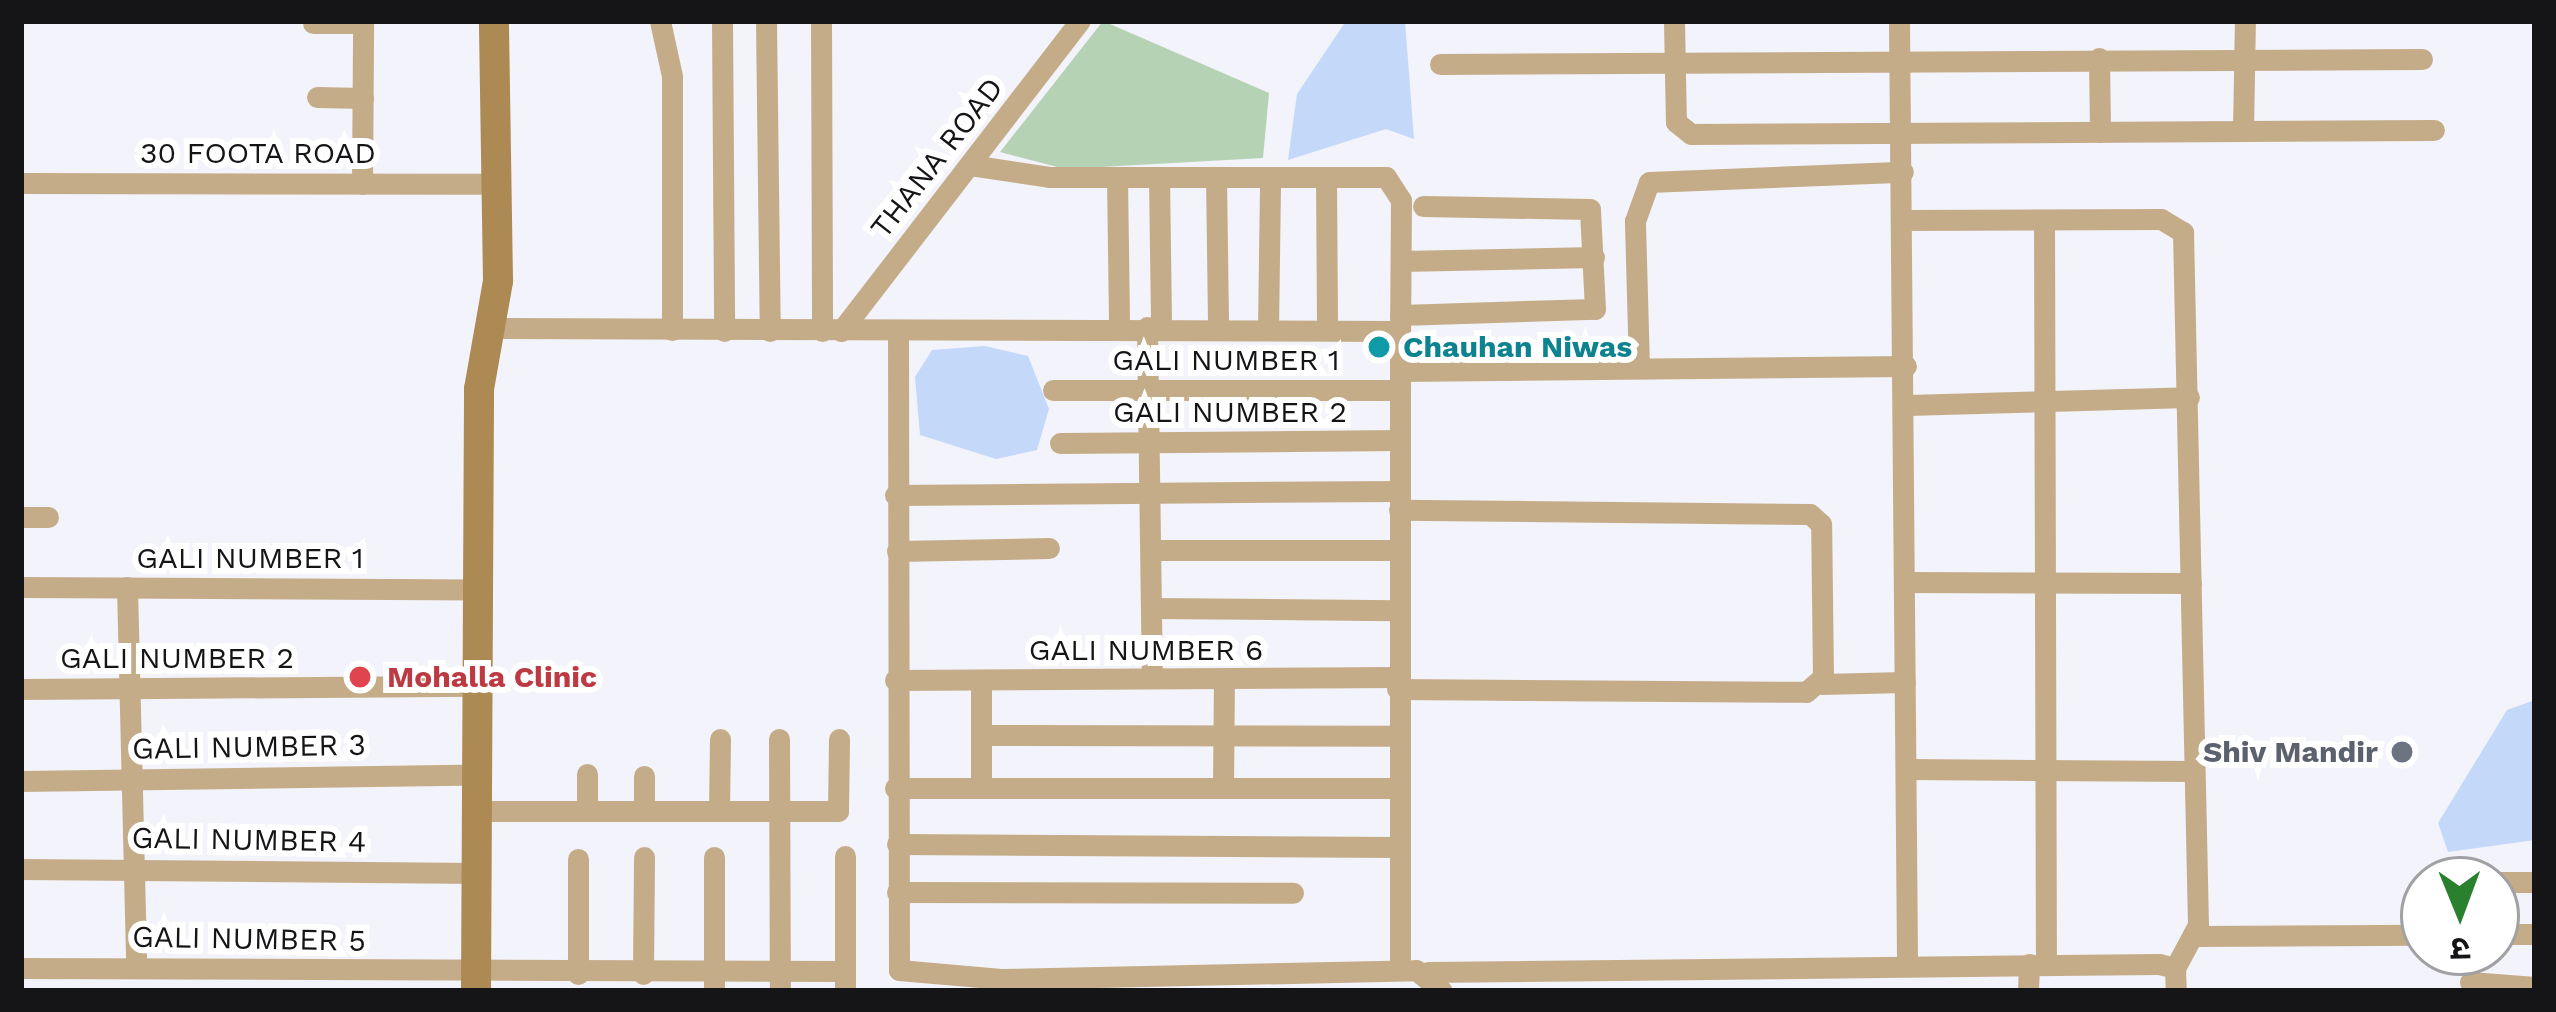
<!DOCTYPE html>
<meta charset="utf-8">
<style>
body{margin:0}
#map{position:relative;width:2556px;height:1012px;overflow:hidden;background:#f2f3fb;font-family:"Work Sans","Noto Sans Devanagari",sans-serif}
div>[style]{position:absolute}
.green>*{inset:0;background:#b6d2b5}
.water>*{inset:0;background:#c4d8f9}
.street>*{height:21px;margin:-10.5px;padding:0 10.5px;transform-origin:10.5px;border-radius:10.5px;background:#c5ac89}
.secondary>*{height:30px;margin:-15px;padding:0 15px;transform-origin:15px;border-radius:15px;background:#ad8953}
.dots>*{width:33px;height:33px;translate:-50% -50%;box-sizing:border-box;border:6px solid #fff;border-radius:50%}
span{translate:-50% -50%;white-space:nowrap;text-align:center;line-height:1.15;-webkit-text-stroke:12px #fff;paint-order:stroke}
.street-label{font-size:30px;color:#151518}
.culture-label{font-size:30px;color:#0d838f;font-weight:700}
.left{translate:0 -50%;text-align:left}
.health-label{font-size:30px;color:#be3a42;font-weight:700}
.worship-label{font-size:30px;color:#5b616d;font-weight:700}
.right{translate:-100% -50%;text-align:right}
.frame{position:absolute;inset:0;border:24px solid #151518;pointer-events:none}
.north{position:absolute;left:2400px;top:856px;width:120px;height:120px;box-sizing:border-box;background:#fff;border:3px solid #a1a1a3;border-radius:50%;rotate:179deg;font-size:33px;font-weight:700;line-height:48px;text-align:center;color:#151518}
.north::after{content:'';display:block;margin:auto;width:42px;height:54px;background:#29812f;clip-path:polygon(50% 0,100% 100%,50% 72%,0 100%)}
</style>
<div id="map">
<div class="green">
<div style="clip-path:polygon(1103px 21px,1269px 93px,1263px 158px,1065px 169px,1000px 152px)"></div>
</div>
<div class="water">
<div style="clip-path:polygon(1346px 21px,1405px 21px,1414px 139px,1386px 129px,1288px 160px,1297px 94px)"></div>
<div style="clip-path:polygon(985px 346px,1028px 356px,1049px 409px,1037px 450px,996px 459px,920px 435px,915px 377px,932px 350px)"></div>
<div style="clip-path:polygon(2535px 700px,2535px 840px,2448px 852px,2438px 823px,2507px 710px)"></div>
</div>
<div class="street">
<div style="left:660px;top:21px;width:56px;rotate:77.7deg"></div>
<div style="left:672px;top:76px;width:254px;rotate:90deg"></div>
<div style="left:722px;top:21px;width:310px;rotate:89.6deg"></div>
<div style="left:766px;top:21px;width:310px;rotate:89.3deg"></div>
<div style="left:821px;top:21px;width:310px;rotate:89.8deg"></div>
<div style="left:1674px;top:21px;width:101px;rotate:88.9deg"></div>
<div style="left:1676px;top:122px;width:19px;rotate:39deg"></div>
<div style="left:1691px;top:134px;width:743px;rotate:-0.31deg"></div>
<div style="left:1899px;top:21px;width:943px;rotate:89.51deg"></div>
<div style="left:313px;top:23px;width:50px"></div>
<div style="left:2099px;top:58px;width:74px;rotate:89.2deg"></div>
<div style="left:1440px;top:64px;width:982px;rotate:-0.29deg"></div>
<div style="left:317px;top:97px;width:46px;rotate:1.2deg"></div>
<div style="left:2243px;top:131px;width:110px;rotate:-89deg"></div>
<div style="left:970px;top:165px;width:80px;rotate:8.6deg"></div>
<div style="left:1049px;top:177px;width:337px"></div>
<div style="left:1386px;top:177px;width:27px;rotate:57deg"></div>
<div style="left:1401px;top:200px;width:131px;rotate:90.4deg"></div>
<div style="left:1117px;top:177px;width:151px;rotate:89.2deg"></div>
<div style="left:1159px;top:177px;width:150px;rotate:89.2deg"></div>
<div style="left:1216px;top:177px;width:151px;rotate:89.2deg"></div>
<div style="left:1326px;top:177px;width:152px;rotate:89.6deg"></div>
<div style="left:21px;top:183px;width:473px;rotate:0.1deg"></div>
<div style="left:362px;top:184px;width:163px;rotate:-89.6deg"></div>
<div style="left:1906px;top:220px;width:255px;rotate:-0.2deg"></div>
<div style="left:2161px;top:219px;width:26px;rotate:31deg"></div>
<div style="left:2183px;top:232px;width:693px;rotate:88.76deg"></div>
<div style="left:2198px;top:925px;width:49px;rotate:118.1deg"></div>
<div style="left:2044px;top:220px;width:744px;rotate:89.85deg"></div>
<div style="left:1401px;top:261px;width:193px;rotate:-1.2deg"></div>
<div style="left:1400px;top:315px;width:195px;rotate:-1.8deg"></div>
<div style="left:1595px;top:309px;width:100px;rotate:-92.9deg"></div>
<div style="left:1590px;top:209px;width:167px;rotate:-179deg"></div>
<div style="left:1147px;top:327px;width:344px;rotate:89.2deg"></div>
<div style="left:491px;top:328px;width:909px;rotate:0.19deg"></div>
<div style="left:1400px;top:331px;width:639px;rotate:90deg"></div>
<div style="left:1268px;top:329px;width:152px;rotate:-89.2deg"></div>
<div style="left:841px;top:331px;width:391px;rotate:-52.4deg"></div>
<div style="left:898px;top:333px;width:637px;rotate:89.91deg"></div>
<div style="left:899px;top:970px;width:102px;rotate:5deg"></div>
<div style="left:1001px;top:979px;width:415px;rotate:-1.2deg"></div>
<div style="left:1416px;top:970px;width:33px;rotate:39deg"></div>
<div style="left:1639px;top:367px;width:146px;rotate:-91.6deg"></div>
<div style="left:1635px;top:221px;width:41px;rotate:-70.3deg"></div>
<div style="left:1649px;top:182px;width:254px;rotate:-2.3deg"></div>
<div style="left:1400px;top:371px;width:506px;rotate:-0.57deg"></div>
<div style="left:1053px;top:390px;width:347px"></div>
<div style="left:1907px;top:405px;width:282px;rotate:-1.6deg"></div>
<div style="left:1060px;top:443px;width:340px;rotate:-0.5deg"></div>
<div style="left:1245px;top:492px;width:155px;rotate:-0.4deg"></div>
<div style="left:895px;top:495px;width:348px;rotate:-0.5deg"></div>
<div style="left:21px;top:517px;width:27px"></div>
<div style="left:1153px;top:550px;width:246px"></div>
<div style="left:897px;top:551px;width:152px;rotate:-1.1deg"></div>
<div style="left:1904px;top:582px;width:287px;rotate:0.2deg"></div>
<div style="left:21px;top:587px;width:457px;rotate:0.3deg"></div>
<div style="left:127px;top:587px;width:379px;rotate:88.6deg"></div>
<div style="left:1153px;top:608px;width:245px;rotate:0.5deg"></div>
<div style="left:895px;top:680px;width:502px;rotate:-0.34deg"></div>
<div style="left:1821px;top:684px;width:84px;rotate:-1.4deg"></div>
<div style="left:21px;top:689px;width:457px;rotate:-0.4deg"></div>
<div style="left:1397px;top:689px;width:409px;rotate:0.4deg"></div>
<div style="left:1806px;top:692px;width:23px;rotate:-41deg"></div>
<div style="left:1823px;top:677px;width:153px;rotate:-90.7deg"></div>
<div style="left:1821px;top:524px;width:15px;rotate:-138deg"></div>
<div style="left:1810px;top:514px;width:411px;rotate:-179.4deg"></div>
<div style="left:981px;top:735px;width:416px;rotate:0.1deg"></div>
<div style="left:779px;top:739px;width:252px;rotate:89.8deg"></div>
<div style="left:1906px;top:769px;width:288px;rotate:0.4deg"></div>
<div style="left:21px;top:781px;width:457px;rotate:-0.8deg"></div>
<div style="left:895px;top:788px;width:503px"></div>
<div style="left:981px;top:788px;width:108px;rotate:-90deg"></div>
<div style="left:1223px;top:788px;width:109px;rotate:-89.5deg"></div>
<div style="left:477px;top:811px;width:361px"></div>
<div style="left:838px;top:811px;width:72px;rotate:-89.2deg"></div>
<div style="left:587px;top:811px;width:37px;rotate:-90deg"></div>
<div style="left:644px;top:811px;width:35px;rotate:-90deg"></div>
<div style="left:719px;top:811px;width:72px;rotate:-89.2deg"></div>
<div style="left:897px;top:844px;width:501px;rotate:0.34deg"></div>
<div style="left:845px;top:856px;width:135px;rotate:90deg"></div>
<div style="left:714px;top:857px;width:134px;rotate:90deg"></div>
<div style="left:21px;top:869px;width:456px;rotate:0.5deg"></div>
<div style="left:2496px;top:882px;width:39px"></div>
<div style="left:897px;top:892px;width:396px;rotate:0.1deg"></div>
<div style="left:2496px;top:934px;width:39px"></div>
<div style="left:2198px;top:936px;width:226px;rotate:-0.3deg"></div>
<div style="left:21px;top:968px;width:824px;rotate:0.21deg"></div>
<div style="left:1428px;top:972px;width:731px;rotate:-0.63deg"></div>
<div style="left:2159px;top:964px;width:16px;rotate:14deg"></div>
<div style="left:2175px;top:968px;width:23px;rotate:88deg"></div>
<div style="left:578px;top:974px;width:115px;rotate:-90deg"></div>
<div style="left:643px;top:974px;width:117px;rotate:-89.5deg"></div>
<div style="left:2470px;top:982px;width:65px;rotate:4.4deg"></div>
<div style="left:2028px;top:991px;width:27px;rotate:-88deg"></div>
</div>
<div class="secondary">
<div style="left:476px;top:991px;width:602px;rotate:-89.71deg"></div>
<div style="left:479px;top:389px;width:110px;rotate:-80deg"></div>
<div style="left:498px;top:281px;width:260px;rotate:-90.9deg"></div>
</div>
<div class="dots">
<div style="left:1379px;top:347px;background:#0f9aa8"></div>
<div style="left:360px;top:677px;background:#e0444e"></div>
<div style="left:2402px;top:752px;background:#6b7280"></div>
</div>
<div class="street-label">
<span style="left:258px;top:153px">30 FOOTA ROAD</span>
<span style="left:937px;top:158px;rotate:-52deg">THANA ROAD</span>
<span style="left:1226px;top:360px">GALI NUMBER 1</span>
<span style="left:1230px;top:412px">GALI NUMBER 2</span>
<span style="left:250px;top:558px">GALI NUMBER 1</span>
<span style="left:1146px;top:650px">GALI NUMBER 6</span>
<span style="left:177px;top:658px">GALI NUMBER 2</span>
<span style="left:249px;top:747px;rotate:-1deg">GALI NUMBER 3</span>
<span style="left:249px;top:840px;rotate:1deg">GALI NUMBER 4</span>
<span style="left:249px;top:939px;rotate:1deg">GALI NUMBER 5</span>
</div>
<div class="culture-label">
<span class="left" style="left:1403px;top:347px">Chauhan Niwas</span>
</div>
<div class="health-label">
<span class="left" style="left:387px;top:677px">Mohalla Clinic</span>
</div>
<div class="worship-label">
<span class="right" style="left:2378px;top:752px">Shiv Mandir</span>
</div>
<div class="frame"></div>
<div class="north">उ</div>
</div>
